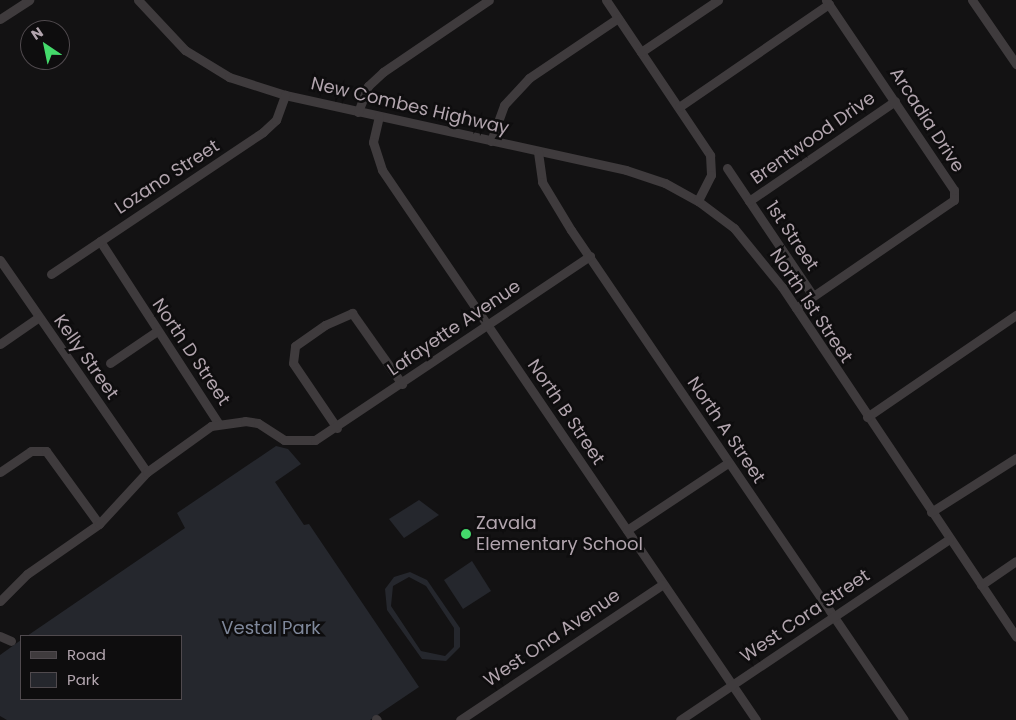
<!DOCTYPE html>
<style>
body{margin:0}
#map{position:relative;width:1016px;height:720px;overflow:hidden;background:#131213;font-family:Poppins,sans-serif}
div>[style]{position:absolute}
.green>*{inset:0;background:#25272d}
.minor>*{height:9px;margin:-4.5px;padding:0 4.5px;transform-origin:4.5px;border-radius:4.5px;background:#3f3b3d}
.dots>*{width:14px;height:14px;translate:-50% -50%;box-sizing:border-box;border:2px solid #0e0d0e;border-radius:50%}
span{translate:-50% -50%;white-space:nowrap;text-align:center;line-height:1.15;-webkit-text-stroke:5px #0e0d0e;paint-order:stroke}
.street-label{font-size:18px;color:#b2a5ae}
.poi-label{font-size:18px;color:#b2a5ae}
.left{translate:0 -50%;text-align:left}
.park-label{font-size:18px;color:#7f889b}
.legend{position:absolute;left:20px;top:635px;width:162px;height:65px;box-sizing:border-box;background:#0e0d0e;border:1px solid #504a4e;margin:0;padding:6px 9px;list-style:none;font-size:15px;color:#b2a5ae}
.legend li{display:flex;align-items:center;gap:10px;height:25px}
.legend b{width:25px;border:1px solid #504a4e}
.north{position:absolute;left:20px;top:20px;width:50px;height:50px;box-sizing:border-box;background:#0e0d0e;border:1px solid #504a4e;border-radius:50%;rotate:326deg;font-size:14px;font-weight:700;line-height:20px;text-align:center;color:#b2a5ae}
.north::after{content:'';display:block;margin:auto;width:18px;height:22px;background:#44da6b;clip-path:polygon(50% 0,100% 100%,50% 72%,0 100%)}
</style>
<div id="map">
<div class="green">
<div style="clip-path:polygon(276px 446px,288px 449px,301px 464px,275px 482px,304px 525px,309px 524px,419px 687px,370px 720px,7px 720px,0 716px,0 655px,21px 640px,21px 699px,181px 699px,181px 636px,27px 636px,185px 528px,177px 513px)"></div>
<div style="clip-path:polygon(419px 500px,439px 515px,404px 538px,389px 519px)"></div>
<div style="clip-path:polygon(472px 561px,491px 591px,463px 609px,444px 580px)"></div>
<div style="clip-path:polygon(evenodd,410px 572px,427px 580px,460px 628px,460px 647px,446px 661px,422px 659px,387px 610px,385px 589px,394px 577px,410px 572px,409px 577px,426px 586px,454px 628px,454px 647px,445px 656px,421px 651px,391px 606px,393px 586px,409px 577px)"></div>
</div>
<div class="minor">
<div style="left:138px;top:0;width:69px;rotate:46.8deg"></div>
<div style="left:185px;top:50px;width:52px;rotate:31.5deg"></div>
<div style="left:229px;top:77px;width:59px;rotate:17.8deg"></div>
<div style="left:285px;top:95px;width:349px;rotate:12.4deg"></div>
<div style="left:626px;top:170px;width:41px;rotate:18.4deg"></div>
<div style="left:665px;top:183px;width:38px;rotate:29deg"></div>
<div style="left:698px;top:201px;width:45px;rotate:36.9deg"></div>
<div style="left:734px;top:228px;width:76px;rotate:50.9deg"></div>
<div style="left:782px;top:287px;width:421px;rotate:56.2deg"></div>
<div style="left:606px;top:0;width:187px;rotate:56.1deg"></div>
<div style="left:710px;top:155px;width:20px;rotate:87deg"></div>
<div style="left:711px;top:175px;width:29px;rotate:117deg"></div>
<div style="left:972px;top:0;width:78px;rotate:55.5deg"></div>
<div style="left:0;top:19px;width:35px;rotate:-33deg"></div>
<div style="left:641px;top:52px;width:93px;rotate:-34deg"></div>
<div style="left:679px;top:107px;width:182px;rotate:-34.5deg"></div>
<div style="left:358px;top:112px;width:28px;rotate:-69deg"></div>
<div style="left:368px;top:86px;width:21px;rotate:-43deg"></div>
<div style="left:383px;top:72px;width:128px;rotate:-34.2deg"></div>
<div style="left:379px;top:116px;width:27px;rotate:103deg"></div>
<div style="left:373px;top:142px;width:29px;rotate:72deg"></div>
<div style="left:382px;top:170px;width:665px;rotate:55.78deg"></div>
<div style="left:491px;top:141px;width:38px;rotate:-70deg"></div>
<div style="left:504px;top:105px;width:37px;rotate:-47deg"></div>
<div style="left:529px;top:78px;width:107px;rotate:-34deg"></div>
<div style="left:538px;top:152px;width:30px;rotate:82deg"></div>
<div style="left:542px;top:182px;width:56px;rotate:58.9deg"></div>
<div style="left:571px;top:230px;width:592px;rotate:55.8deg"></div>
<div style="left:727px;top:168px;width:154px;rotate:56.1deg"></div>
<div style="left:749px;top:201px;width:177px;rotate:-34.4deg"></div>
<div style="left:100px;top:241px;width:218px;rotate:57deg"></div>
<div style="left:0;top:260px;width:258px;rotate:55.3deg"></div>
<div style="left:51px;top:274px;width:255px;rotate:-33.8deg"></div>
<div style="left:263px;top:132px;width:18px;rotate:-43deg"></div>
<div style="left:276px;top:120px;width:27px;rotate:-70deg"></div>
<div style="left:796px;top:308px;width:191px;rotate:-34.4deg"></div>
<div style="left:954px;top:200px;width:10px;rotate:-90deg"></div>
<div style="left:954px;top:190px;width:229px;rotate:-124deg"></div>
<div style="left:0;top:344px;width:47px;rotate:-34.7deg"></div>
<div style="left:110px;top:363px;width:57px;rotate:-34.2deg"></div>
<div style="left:867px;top:417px;width:181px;rotate:-34.4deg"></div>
<div style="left:337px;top:428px;width:78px;rotate:-124.1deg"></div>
<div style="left:293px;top:363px;width:17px;rotate:-83deg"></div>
<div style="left:295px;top:346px;width:37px;rotate:-35deg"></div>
<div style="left:325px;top:325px;width:30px;rotate:-24deg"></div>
<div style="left:352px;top:313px;width:87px;rotate:54.8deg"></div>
<div style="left:0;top:472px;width:37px;rotate:-34deg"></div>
<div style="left:31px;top:451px;width:15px"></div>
<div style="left:46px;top:451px;width:90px;rotate:54deg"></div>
<div style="left:931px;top:512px;width:101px;rotate:-32.4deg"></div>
<div style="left:627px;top:530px;width:121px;rotate:-33.6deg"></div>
<div style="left:981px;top:585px;width:42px;rotate:-34.4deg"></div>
<div style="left:0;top:601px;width:38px;rotate:-45deg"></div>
<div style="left:27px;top:574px;width:88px;rotate:-34.8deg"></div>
<div style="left:99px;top:524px;width:71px;rotate:-47.3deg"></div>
<div style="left:147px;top:472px;width:79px;rotate:-35.7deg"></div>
<div style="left:211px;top:426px;width:34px;rotate:-8deg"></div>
<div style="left:245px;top:421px;width:13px;rotate:9deg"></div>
<div style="left:258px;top:423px;width:31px;rotate:33deg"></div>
<div style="left:284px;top:440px;width:31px"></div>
<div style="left:315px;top:440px;width:331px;rotate:-33.8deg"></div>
<div style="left:0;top:636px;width:12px;rotate:24deg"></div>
<div style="left:376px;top:719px;width:1px;rotate:45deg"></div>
<div style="left:460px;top:720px;width:244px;rotate:-33.8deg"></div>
<div style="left:680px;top:720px;width:324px;rotate:-33.9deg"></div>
</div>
<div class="dots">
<div style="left:466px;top:534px;background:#44da6b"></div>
</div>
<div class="street-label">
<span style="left:410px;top:106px;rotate:13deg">New Combes Highway</span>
<span style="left:927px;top:120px;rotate:57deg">Arcadia Drive</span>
<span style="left:813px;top:138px;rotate:-35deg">Brentwood Drive</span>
<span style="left:167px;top:177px;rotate:-33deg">Lozano Street</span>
<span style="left:792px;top:236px;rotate:56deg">1st Street</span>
<span style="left:811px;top:306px;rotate:56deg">North 1st Street</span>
<span style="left:454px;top:328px;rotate:-34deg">Lafayette Avenue</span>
<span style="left:191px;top:352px;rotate:56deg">North D Street</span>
<span style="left:86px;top:357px;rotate:55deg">Kelly Street</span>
<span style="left:566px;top:412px;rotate:56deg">North B Street</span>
<span style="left:726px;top:430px;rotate:56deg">North A Street</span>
<span style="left:805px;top:616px;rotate:-34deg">West Cora Street</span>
<span style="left:552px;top:638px;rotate:-34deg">West Ona Avenue</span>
</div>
<div class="poi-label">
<span class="left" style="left:476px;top:534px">Zavala<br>Elementary School</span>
</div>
<div class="park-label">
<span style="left:271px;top:628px">Vestal Park</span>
</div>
<ul class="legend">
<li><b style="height:6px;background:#3f3b3d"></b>Road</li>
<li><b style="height:14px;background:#25272d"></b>Park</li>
</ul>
<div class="north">N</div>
</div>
